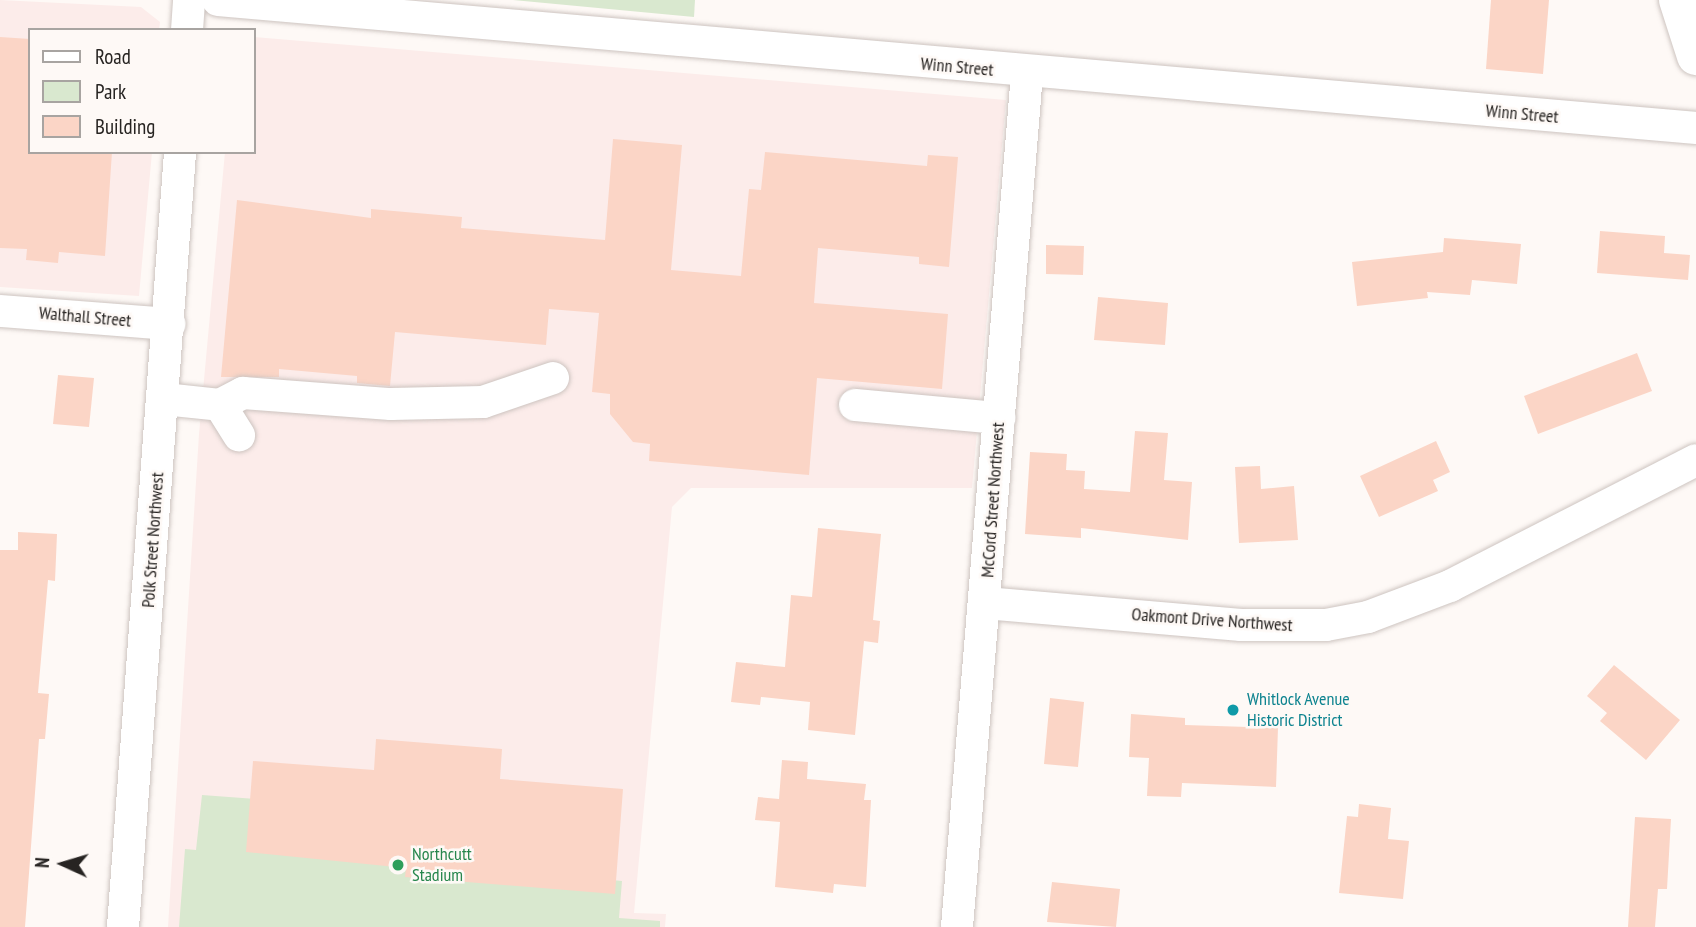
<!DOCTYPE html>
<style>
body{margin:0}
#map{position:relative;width:1696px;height:927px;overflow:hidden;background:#fef9f6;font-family:"PT Sans Narrow",sans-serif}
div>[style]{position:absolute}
.education>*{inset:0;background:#fcecea}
.green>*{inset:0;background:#d9e8cf}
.building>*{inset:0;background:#fbd5c6}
.roads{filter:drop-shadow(0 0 2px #cdc4c0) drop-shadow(0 0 2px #cdc4c0)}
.minor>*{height:32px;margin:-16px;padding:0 16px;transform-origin:16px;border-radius:16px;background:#fff}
.highway>*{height:38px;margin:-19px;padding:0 19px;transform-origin:19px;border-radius:19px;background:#fff}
.dots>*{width:19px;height:19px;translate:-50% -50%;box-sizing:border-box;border:4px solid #fef9f6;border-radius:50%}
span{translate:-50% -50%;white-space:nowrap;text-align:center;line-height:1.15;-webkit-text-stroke:5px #fef9f6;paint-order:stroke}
.street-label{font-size:18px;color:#272422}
.culture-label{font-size:18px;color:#0d838f}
.left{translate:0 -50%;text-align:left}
.leisure-label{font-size:18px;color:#27864d}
.legend{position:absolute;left:28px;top:28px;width:228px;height:126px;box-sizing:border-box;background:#fef9f6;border:2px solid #a8a4a1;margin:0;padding:9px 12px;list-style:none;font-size:21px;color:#272422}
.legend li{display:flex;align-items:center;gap:14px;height:35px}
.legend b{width:35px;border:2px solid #a8a4a1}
.north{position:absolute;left:28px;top:829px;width:70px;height:70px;-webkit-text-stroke:5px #fef9f6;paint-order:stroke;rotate:274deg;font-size:19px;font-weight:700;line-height:28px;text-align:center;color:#272422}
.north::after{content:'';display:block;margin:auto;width:24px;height:32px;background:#272422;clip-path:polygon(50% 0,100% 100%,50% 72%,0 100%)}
</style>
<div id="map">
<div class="education">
<div style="clip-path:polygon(0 0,141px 7px,160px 22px,159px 30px,30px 30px,30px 152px,152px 152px,139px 296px,0 287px)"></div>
<div style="clip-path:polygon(254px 37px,1006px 100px,972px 488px,691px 488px,672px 507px,634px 913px,666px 914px,665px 927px,168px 927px,199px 434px,225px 152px,254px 152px)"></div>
</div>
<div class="green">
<div style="clip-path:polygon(513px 0,695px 0,694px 17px)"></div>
<div style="clip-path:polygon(202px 795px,616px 826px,612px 880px,622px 881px,619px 918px,660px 921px,660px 927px,179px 927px,185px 849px,196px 850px)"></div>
</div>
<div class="building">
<div style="clip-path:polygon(1491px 0,1549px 0,1543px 74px,1486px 69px)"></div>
<div style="clip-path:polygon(0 37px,30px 39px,30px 152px,112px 152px,105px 256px,59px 252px,58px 263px,26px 260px,27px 249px,0 248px)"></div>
<div style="clip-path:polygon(613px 139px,682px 145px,671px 270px,741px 276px,749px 189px,761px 190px,765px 152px,927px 166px,928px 155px,958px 157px,949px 267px,919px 264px,919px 257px,818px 248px,814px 303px,948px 314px,942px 389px,817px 378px,809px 475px,649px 461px,650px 444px,633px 442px,610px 414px,610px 394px,592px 392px,599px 313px,549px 309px,546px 345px,395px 332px,390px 386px,357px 383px,357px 376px,279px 369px,279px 377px,221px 377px,237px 200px,371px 218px,371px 209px,462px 217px,461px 228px,605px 240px)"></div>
<div style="clip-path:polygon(1600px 231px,1665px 236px,1664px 253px,1690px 255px,1688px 280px,1597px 273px)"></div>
<div style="clip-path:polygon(1444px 238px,1521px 244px,1517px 284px,1472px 280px,1470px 295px,1427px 292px,1428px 298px,1357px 306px,1352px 262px,1443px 252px)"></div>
<div style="clip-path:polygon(1046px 245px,1084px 246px,1083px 275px,1046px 274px)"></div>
<div style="clip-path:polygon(1098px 297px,1168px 303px,1165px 345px,1094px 340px)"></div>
<div style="clip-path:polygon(1637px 353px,1652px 391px,1538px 434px,1524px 396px)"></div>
<div style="clip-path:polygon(58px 375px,94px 378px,89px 427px,53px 424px)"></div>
<div style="clip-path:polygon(1135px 431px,1168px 433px,1164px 480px,1192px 482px,1188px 540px,1081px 528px,1081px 538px,1025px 534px,1030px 452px,1067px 454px,1066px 470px,1085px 471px,1084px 489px,1130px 492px)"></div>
<div style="clip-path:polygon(1436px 441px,1450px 472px,1433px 480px,1438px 491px,1379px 517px,1360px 476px)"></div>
<div style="clip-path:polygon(1260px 466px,1261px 489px,1294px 486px,1298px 540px,1239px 543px,1235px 467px)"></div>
<div style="clip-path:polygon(818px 528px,881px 534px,873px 620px,880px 621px,878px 643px,864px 641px,855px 735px,808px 730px,810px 702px,761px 697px,760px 705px,731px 702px,736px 662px,785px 667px,791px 595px,812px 597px)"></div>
<div style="clip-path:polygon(18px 532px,57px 534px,55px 581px,48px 580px,38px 693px,49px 694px,45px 739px,39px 739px,25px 927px,0 927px,0 550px,18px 550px)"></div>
<div style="clip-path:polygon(1614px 665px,1680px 720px,1646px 760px,1600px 721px,1607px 713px,1587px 696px)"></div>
<div style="clip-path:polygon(1050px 698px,1084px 702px,1078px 767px,1044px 764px)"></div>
<div style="clip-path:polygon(1131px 714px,1185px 718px,1185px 725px,1278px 728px,1276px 787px,1182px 783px,1181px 797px,1147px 796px,1149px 758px,1129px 757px)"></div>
<div style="clip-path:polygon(376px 739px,502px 749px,500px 779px,623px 789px,615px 894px,405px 877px,406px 868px,246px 852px,253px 761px,374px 770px)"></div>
<div style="clip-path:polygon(782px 760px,808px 762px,807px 779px,866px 784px,864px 800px,871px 800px,866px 887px,834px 884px,833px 893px,775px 887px,780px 822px,755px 820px,758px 797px,779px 799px)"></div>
<div style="clip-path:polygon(1359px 804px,1391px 808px,1388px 839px,1409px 841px,1403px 899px,1339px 893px,1347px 816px,1358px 817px)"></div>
<div style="clip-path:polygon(1635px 817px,1671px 819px,1667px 889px,1658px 889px,1655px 927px,1628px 927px)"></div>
<div style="clip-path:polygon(1052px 882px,1120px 889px,1116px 927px,1047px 922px)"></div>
</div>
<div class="roads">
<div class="minor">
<div style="left:218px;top:0;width:1484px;rotate:4.95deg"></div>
<div style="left:187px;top:30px;width:30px;rotate:-86deg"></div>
<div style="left:0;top:311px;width:170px;rotate:4.4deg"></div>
<div style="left:164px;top:399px;width:56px;rotate:6.1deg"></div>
<div style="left:220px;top:405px;width:36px;rotate:58deg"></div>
<div style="left:220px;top:405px;width:26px;rotate:-28deg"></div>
<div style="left:243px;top:393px;width:148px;rotate:4.3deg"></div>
<div style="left:391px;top:404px;width:92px;rotate:-1.2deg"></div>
<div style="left:483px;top:402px;width:74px;rotate:-18.9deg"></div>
<div style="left:855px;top:405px;width:145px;rotate:5.2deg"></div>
<div style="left:985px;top:603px;width:257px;rotate:4.9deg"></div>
<div style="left:1241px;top:625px;width:85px"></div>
<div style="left:1326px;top:625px;width:43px;rotate:-10.8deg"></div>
<div style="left:1368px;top:617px;width:88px;rotate:-20.7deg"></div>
<div style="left:1450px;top:586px;width:276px;rotate:-27.1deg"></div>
<div style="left:123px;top:927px;width:777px;rotate:-85.79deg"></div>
<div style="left:957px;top:927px;width:856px;rotate:-85.31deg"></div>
</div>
<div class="highway">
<div style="left:1678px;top:0;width:59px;rotate:72.2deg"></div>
</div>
</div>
<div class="dots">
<div style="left:1233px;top:710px;background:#0f9aa8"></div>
<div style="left:398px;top:865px;background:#2e9e5b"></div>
</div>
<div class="street-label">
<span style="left:957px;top:67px;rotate:5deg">Winn Street</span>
<span style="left:1522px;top:114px;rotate:5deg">Winn Street</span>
<span style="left:85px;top:317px;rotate:5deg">Walthall Street</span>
<span style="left:993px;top:500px;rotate:-86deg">McCord Street Northwest</span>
<span style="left:153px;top:540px;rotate:-86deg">Polk Street Northwest</span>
<span style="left:1212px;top:620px;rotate:4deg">Oakmont Drive Northwest</span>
</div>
<div class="culture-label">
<span class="left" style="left:1247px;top:710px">Whitlock Avenue<br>Historic District</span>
</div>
<div class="leisure-label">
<span class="left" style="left:412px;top:865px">Northcutt<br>Stadium</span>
</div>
<ul class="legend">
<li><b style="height:9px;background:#fff"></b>Road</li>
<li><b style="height:19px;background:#d9e8cf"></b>Park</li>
<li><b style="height:19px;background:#fbd5c6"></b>Building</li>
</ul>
<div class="north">N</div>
</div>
